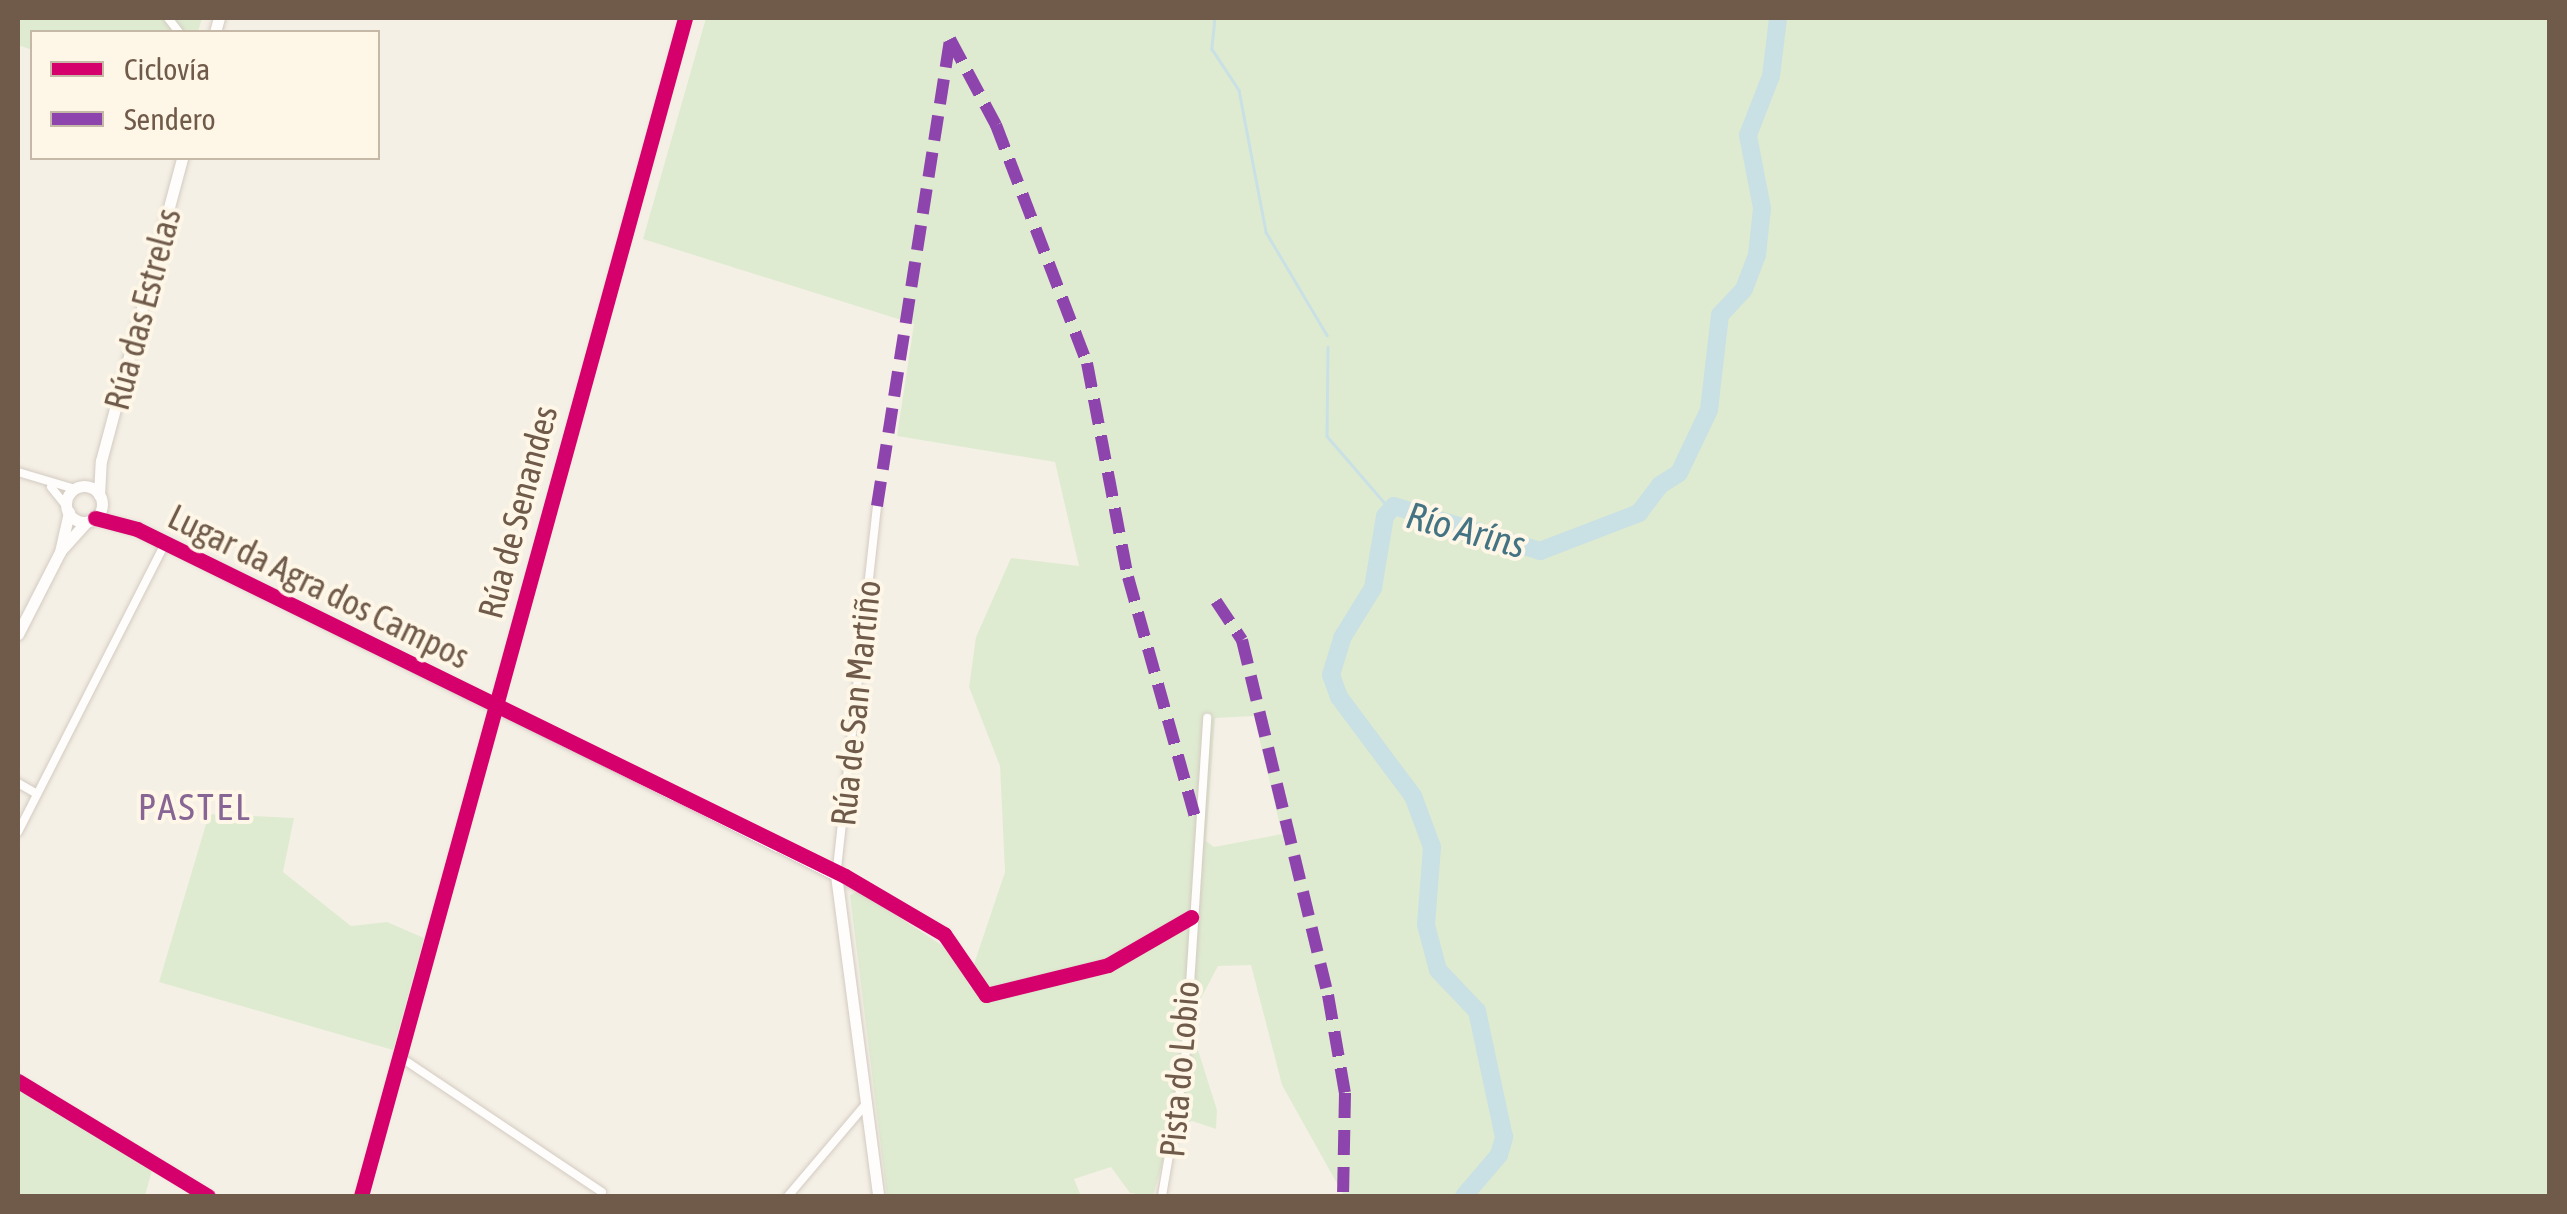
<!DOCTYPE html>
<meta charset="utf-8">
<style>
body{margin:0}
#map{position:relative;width:2567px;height:1214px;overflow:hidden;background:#f5f0e6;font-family:"Asap Condensed",sans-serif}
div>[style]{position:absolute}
.green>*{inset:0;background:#dfebd1}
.stream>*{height:2.5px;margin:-1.25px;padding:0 1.25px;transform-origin:1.25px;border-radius:1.25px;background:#c9e1e4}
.river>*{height:18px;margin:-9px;padding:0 9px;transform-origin:9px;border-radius:9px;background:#c9e1e4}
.roads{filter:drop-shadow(0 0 2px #d3cbc2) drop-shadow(0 0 2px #d3cbc2)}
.street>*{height:8px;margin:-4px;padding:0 4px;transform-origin:4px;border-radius:4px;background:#fefdfb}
.secondary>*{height:11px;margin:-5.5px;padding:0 5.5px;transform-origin:5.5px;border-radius:5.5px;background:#fefdfb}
.secondary>.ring{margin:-5.5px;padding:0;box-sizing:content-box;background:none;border:11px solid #fefdfb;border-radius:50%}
.quiet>*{height:12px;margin-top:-6px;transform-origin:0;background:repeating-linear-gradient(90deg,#8e44ad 0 25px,transparent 0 37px)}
.cycleway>*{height:15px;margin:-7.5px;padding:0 7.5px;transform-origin:7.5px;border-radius:7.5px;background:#d6006c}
span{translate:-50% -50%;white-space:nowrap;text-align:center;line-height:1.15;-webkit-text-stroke:8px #fef6e6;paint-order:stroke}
.street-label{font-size:35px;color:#705a49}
.water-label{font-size:38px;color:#447483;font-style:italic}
.neighbourhood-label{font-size:38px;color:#876594;letter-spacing:2.5px}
.frame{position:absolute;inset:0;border:20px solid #705a49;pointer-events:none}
.legend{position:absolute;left:30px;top:30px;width:350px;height:130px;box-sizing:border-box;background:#fef6e6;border:2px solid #c5b8a7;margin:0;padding:12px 18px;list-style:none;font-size:30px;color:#705a49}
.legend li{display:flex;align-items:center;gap:20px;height:50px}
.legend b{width:50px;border:2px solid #c5b8a7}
</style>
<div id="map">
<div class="green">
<i style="clip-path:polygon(18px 18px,202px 18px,198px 32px,32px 32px,32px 50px,18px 45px)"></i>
<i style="clip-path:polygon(evenodd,706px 18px,2549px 18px,2549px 1196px,1344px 1196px,1282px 1085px,1251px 965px,1218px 966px,1200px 1000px,1192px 1031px,1217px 1110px,1216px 1129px,1192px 1121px,1172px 1129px,1153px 1196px,1130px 1193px,1111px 1167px,1074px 1179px,1081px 1196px,887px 1196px,850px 895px,859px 891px,952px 952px,970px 987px,982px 995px,974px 964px,1005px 872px,1000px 766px,969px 687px,976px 637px,1011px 558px,1079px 566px,1055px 462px,897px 436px,914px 324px,643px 239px,706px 18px,1254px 716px,1282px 834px,1214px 847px,1206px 841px,1215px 718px,1254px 716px)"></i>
<i style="clip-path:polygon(209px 814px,294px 818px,283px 872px,351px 926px,387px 922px,424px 938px,393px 1050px,159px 982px)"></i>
<i style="clip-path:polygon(18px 1090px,152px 1170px,145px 1196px,18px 1196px)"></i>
</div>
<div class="stream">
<i style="left:1215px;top:18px;width:31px;rotate:96deg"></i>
<i style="left:1212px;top:49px;width:49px;rotate:56.6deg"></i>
<i style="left:1239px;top:90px;width:145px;rotate:79.2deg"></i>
<i style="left:1266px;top:232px;width:120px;rotate:59.4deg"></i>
<i style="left:1328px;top:347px;width:89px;rotate:90.6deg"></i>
<i style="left:1327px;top:436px;width:96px;rotate:49.2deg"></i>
</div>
<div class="river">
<i style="left:1464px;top:1196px;width:54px;rotate:-49.5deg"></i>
<i style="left:1499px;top:1155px;width:19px;rotate:-74deg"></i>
<i style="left:1504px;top:1137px;width:129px;rotate:-102.1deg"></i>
<i style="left:1477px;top:1011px;width:57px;rotate:-133.6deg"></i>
<i style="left:1438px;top:970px;width:47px;rotate:-104.9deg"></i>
<i style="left:1426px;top:925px;width:78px;rotate:-85.6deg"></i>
<i style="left:1432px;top:847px;width:54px;rotate:-110.4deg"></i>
<i style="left:1413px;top:796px;width:124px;rotate:-126.8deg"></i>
<i style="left:1339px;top:697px;width:23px;rotate:-110deg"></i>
<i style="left:1331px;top:675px;width:39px;rotate:-73deg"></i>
<i style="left:1342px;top:638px;width:59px;rotate:-58.2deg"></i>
<i style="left:1373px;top:588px;width:73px;rotate:-80.5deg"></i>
<i style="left:1385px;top:516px;width:13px;rotate:-48deg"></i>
<i style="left:1394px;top:506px;width:153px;rotate:17.1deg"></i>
<i style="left:1540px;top:551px;width:106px;rotate:-21deg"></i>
<i style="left:1639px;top:513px;width:35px;rotate:-53deg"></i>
<i style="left:1660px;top:485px;width:22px;rotate:-32deg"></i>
<i style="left:1679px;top:473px;width:70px;rotate:-64.5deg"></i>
<i style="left:1709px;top:410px;width:96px;rotate:-83.4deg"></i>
<i style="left:1720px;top:315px;width:35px;rotate:-47deg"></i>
<i style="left:1744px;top:289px;width:36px;rotate:-69deg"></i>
<i style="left:1757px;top:255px;width:47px;rotate:-83.9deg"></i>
<i style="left:1762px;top:208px;width:74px;rotate:-100.9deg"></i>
<i style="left:1748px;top:135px;width:63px;rotate:-68.7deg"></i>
<i style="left:1771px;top:76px;width:58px;rotate:-83.1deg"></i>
</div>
<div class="roads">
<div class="street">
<i style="left:168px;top:18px;width:18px;rotate:52deg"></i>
<i style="left:18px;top:472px;width:59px;rotate:16.6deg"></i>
<i style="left:51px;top:487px;width:26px;rotate:51deg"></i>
<i style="left:877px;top:506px;width:371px;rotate:96.3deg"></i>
<i style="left:836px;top:875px;width:123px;rotate:28.6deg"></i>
<i style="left:944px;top:934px;width:74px;rotate:55.5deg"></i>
<i style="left:986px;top:995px;width:126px;rotate:-13.8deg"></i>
<i style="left:1108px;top:965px;width:96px;rotate:-30deg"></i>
<i style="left:18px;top:783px;width:22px;rotate:30deg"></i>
<i style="left:18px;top:832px;width:324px;rotate:-63deg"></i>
<i style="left:400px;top:1057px;width:243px;rotate:33.8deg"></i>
<i style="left:18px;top:1081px;width:222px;rotate:31.2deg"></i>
<i style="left:361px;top:1196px;width:1222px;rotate:-74.62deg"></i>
<i style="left:788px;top:1196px;width:121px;rotate:-49.7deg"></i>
<i style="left:1162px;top:1196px;width:136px;rotate:-80.3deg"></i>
<i style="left:1185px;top:1062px;width:345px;rotate:-86.3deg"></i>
</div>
<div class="secondary">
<i style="left:215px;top:32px;width:15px;rotate:-74deg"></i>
<i class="ring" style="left:66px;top:486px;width:25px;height:25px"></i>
<i style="left:99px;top:495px;width:34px;rotate:-87deg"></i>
<i style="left:101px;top:461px;width:314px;rotate:-75deg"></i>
<i style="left:95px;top:518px;width:43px;rotate:14.7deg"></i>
<i style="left:137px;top:529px;width:780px;rotate:26.34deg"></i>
<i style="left:836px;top:875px;width:324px;rotate:82.5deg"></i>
<i style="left:62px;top:549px;width:36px;rotate:-48deg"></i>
<i style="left:18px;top:634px;width:92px;rotate:-62.9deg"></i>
<i style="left:60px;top:552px;width:41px;rotate:-77.3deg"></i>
</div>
</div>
<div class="quiet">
<i style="left:950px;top:39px;width:98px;rotate:61.9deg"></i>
<i style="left:996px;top:125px;width:255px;rotate:69.1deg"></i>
<i style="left:1087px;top:363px;width:218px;rotate:79.2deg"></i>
<i style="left:1128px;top:577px;width:253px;rotate:74.4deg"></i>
<i style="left:877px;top:506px;width:473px;rotate:-81.1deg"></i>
<i style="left:1216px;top:601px;width:47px;rotate:56.3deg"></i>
<i style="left:1242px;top:640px;width:365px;rotate:76.4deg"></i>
<i style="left:1328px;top:995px;width:99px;rotate:80.2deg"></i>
<i style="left:1345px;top:1093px;width:103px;rotate:91.1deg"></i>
</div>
<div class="cycleway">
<i style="left:95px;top:518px;width:43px;rotate:14.7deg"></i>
<i style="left:137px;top:529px;width:788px;rotate:26.11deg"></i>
<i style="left:845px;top:876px;width:115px;rotate:30.4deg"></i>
<i style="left:944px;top:934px;width:74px;rotate:55.5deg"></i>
<i style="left:986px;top:995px;width:126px;rotate:-13.8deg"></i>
<i style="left:1108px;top:965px;width:96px;rotate:-30deg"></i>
<i style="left:18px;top:1081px;width:222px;rotate:31.2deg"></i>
<i style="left:361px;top:1196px;width:1222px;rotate:-74.62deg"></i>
</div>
<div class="street-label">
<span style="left:142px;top:309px;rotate:-75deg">Rúa das Estrelas</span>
<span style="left:517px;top:512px;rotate:-75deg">Rúa de Senandes</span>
<span style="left:319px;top:586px;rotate:26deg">Lugar da Agra dos Campos</span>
<span style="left:855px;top:703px;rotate:-84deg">Rúa de San Martiño</span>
<span style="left:1179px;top:1069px;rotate:-85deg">Pista do Lobio</span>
</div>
<div class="water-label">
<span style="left:1466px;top:530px;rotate:15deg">Río Aríns</span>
</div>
<div class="neighbourhood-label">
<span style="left:195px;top:807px">PASTEL</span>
</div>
<div class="frame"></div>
<ul class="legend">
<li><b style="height:12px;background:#d6006c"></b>Ciclovía</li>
<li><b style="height:12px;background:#8e44ad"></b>Sendero</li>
</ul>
</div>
